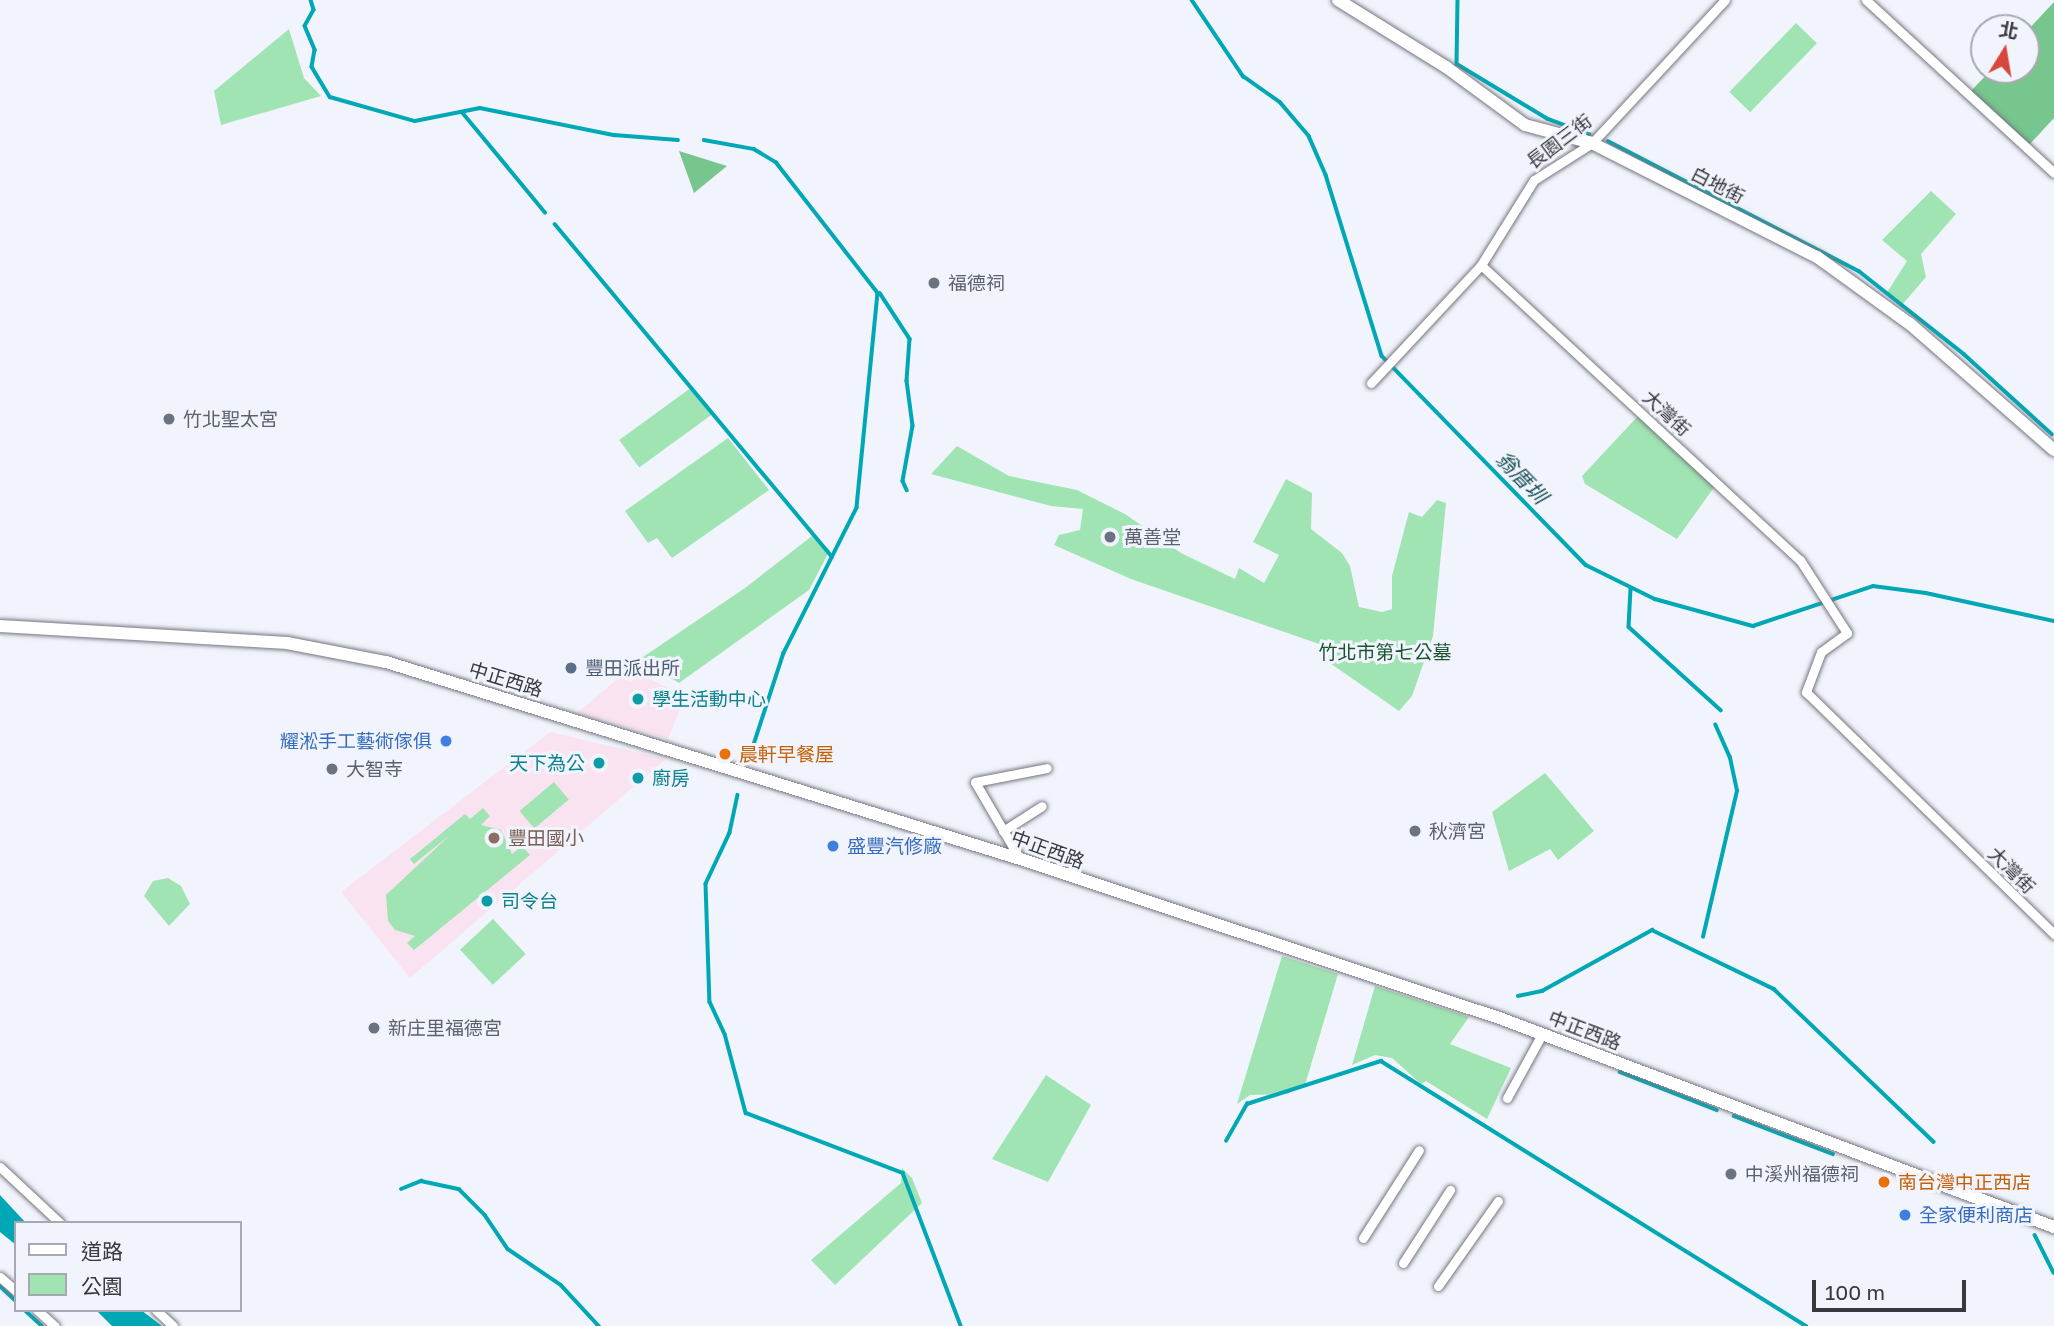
<!DOCTYPE html>
<meta charset="utf-8">
<style>
body{margin:0}
#map{position:relative;width:2054px;height:1326px;overflow:hidden;background:#f2f4fd;font-family:"Golos Text","Noto Sans TC",sans-serif}
div>[style]{position:absolute}
.education>*{inset:0;background:#fae3f0}
.green>*{inset:0;background:#a1e4b3;transform-origin:0 0}
.forest>*{inset:0;background:#76c68e}
.water>*{inset:0;background:#00a8b5}
.stream>*{height:3.5px;margin:-1.75px;padding:0 1.75px;transform-origin:1.75px;border-radius:1.75px;background:#00a8b5}
.roads{filter:drop-shadow(0 0 2px #75767e) drop-shadow(0 0 2px #75767e)}
.street>*{height:9px;margin:-4.5px;padding:0 4.5px;transform-origin:4.5px;border-radius:4.5px;background:#fff}
.secondary>*{height:12px;margin:-6px;padding:0 6px;transform-origin:6px;border-radius:6px;background:#fff}
.dots>*{width:19px;height:19px;translate:-50% -50%;box-sizing:border-box;border:4px solid #f2f4fd;border-radius:50%}
span{translate:-50% -50%;white-space:nowrap;text-align:center;line-height:1.15;-webkit-text-stroke:6px #f2f4fd;paint-order:stroke}
.street-label{font-size:19px;color:#38393d}
.worship-label{font-size:19px;color:#5b616d}
.left{translate:0 -50%;text-align:left}
.park-label{font-size:19px;color:#19542f}
.service-label{font-size:19px;color:#4e5e75}
.culture-label{font-size:19px;color:#0d838f}
.right{translate:-100% -50%;text-align:right}
.shop-label{font-size:19px;color:#366cbe}
.food-label{font-size:19px;color:#c56008}
.education-label{font-size:19px;color:#785e54}
.water-label{font-size:21px;color:#195157;font-style:italic}
.legend{position:absolute;left:14px;top:1221px;width:228px;height:91px;box-sizing:border-box;background:#f2f4fd;border:2px solid #a8a9b0;margin:0;padding:9px 12px;list-style:none;font-size:21px;color:#38393d}
.legend li{display:flex;align-items:center;gap:14px;height:35px}
.legend b{width:35px;border:2px solid #a8a9b0}
.north{position:absolute;left:1970px;top:14px;width:70px;height:70px;box-sizing:border-box;background:#f2f4fd;border:2px solid #a8a9b0;border-radius:50%;rotate:11deg;font-size:19px;font-weight:700;line-height:28px;text-align:center;color:#38393d}
.north::after{content:'';display:block;margin:auto;width:24px;height:32px;background:#d6483e;clip-path:polygon(50% 0,100% 100%,50% 72%,0 100%)}
.scale{position:absolute;left:1812px;top:1280px;width:154px;height:32px;box-sizing:border-box;border:4px solid #38393d;border-top:0;padding-left:9px;font-size:21px;line-height:24px;white-space:nowrap;color:#38393d;-webkit-text-stroke:5px #f2f4fd;paint-order:stroke}
</style>
<div id="map">
<div class="education">
<i style="clip-path:polygon(629px 669px,685px 696px,668px 739px,577px 713px)"></i>
<i style="clip-path:polygon(550px 732px,666px 759px,410px 978px,341px 892px)"></i>
</div>
<div class="green">
<i style="left:1796px;top:23px;width:29px;height:96px;rotate:44deg"></i>
<i style="clip-path:polygon(289px 29px,304px 78px,321px 96px,221px 125px,214px 91px)"></i>
<i style="clip-path:polygon(1931px 191px,1956px 214px,1921px 254px,1926px 277px,1902px 305px,1886px 294px,1907px 261px,1882px 240px)"></i>
<i style="left:692px;top:387px;width:34px;height:90px;rotate:54deg"></i>
<i style="clip-path:polygon(1639px 415px,1715px 486px,1677px 539px,1585px 484px,1582px 476px)"></i>
<i style="clip-path:polygon(728px 438px,769px 490px,672px 558px,657px 538px,648px 543px,625px 511px)"></i>
<i style="clip-path:polygon(957px 446px,1009px 476px,1077px 490px,1125px 514px,1181px 553px,1235px 579px,1239px 568px,1264px 583px,1279px 555px,1253px 542px,1286px 479px,1312px 493px,1311px 529px,1342px 553px,1350px 566px,1359px 607px,1382px 612px,1392px 609px,1392px 576px,1409px 512px,1422px 517px,1437px 500px,1446px 503px,1433px 636px,1412px 696px,1399px 711px,1324px 659px,1322px 645px,1131px 579px,1054px 545px,1059px 535px,1080px 530px,1083px 509px,1051px 506px,931px 474px)"></i>
<i style="clip-path:polygon(812px 536px,830px 550px,809px 590px,679px 683px,640px 659px,745px 588px)"></i>
<i style="clip-path:polygon(1545px 773px,1594px 831px,1558px 860px,1550px 849px,1509px 871px,1492px 812px)"></i>
<i style="left:554px;top:782px;width:23px;height:45px;rotate:50deg"></i>
<i style="clip-path:polygon(483px 808px,490px 816px,481px 825px,501px 830px,512px 854px,522px 846px,530px 855px,414px 950px,407px 943px,415px 936px,395px 930px,388px 921px,386px 895px,450px 835px,414px 864px,410px 859px,465px 814px,470px 819px)"></i>
<i style="clip-path:polygon(168px 878px,181px 886px,190px 904px,169px 926px,144px 896px,153px 881px)"></i>
<i style="left:493px;top:919px;width:48px;height:45px;rotate:47deg"></i>
<i style="clip-path:polygon(1282px 956px,1338px 974px,1305px 1085px,1287px 1094px,1250px 1095px,1237px 1104px)"></i>
<i style="clip-path:polygon(1375px 986px,1469px 1017px,1450px 1044px,1511px 1068px,1487px 1119px,1426px 1081px,1421px 1084px,1392px 1058px,1375px 1055px,1352px 1065px)"></i>
<i style="clip-path:polygon(1046px 1075px,1091px 1105px,1048px 1182px,992px 1159px)"></i>
<i style="clip-path:polygon(902px 1168px,912px 1178px,922px 1203px,835px 1285px,811px 1260px,901px 1183px)"></i>
</div>
<div class="forest">
<i style="clip-path:polygon(2054px 2px,2054px 118px,2028px 146px,1970px 92px,1991px 70px,2026px 70px,2026px 32px)"></i>
<i style="clip-path:polygon(679px 151px,727px 166px,694px 193px)"></i>
</div>
<div class="water">
<i style="clip-path:polygon(0 1195px,26px 1223px,16px 1223px,16px 1245px,0 1232px)"></i>
<i style="clip-path:polygon(96px 1310px,141px 1310px,162px 1326px,112px 1326px)"></i>
</div>
<div class="stream">
<i style="left:311px;top:0;width:10px;rotate:73deg"></i>
<i style="left:314px;top:10px;width:18px;rotate:119deg"></i>
<i style="left:305px;top:26px;width:26px;rotate:67deg"></i>
<i style="left:315px;top:50px;width:17px;rotate:100deg"></i>
<i style="left:312px;top:67px;width:35px;rotate:59deg"></i>
<i style="left:330px;top:97px;width:88px;rotate:15.8deg"></i>
<i style="left:415px;top:121px;width:66px;rotate:-11.3deg"></i>
<i style="left:480px;top:108px;width:137px;rotate:11.4deg"></i>
<i style="left:614px;top:135px;width:64px;rotate:4.5deg"></i>
<i style="left:1192px;top:0;width:92px;rotate:56.1deg"></i>
<i style="left:1243px;top:76px;width:45px;rotate:35.1deg"></i>
<i style="left:1280px;top:102px;width:45px;rotate:49.5deg"></i>
<i style="left:1309px;top:136px;width:43px;rotate:66.4deg"></i>
<i style="left:1326px;top:175px;width:189px;rotate:72.8deg"></i>
<i style="left:1382px;top:356px;width:292px;rotate:45.7deg"></i>
<i style="left:1586px;top:565px;width:77px;rotate:26.2deg"></i>
<i style="left:1655px;top:599px;width:102px;rotate:15.4deg"></i>
<i style="left:1753px;top:626px;width:126px;rotate:-18.4deg"></i>
<i style="left:1873px;top:586px;width:53px;rotate:7.5deg"></i>
<i style="left:1926px;top:593px;width:131px;rotate:12.3deg"></i>
<i style="left:1458px;top:0;width:64px;rotate:90.9deg"></i>
<i style="left:1457px;top:64px;width:106px;rotate:31.1deg"></i>
<i style="left:1548px;top:119px;width:44px;rotate:20.1deg"></i>
<i style="left:463px;top:113px;width:129px;rotate:50.4deg"></i>
<i style="left:704px;top:140px;width:51px;rotate:10.2deg"></i>
<i style="left:754px;top:149px;width:26px;rotate:31deg"></i>
<i style="left:776px;top:162px;width:166px;rotate:52.1deg"></i>
<i style="left:878px;top:293px;width:216px;rotate:95.6deg"></i>
<i style="left:857px;top:508px;width:162px;rotate:116.7deg"></i>
<i style="left:784px;top:653px;width:109px;rotate:108.1deg"></i>
<i style="left:1608px;top:141px;width:283px;rotate:27.4deg"></i>
<i style="left:1859px;top:271px;width:134px;rotate:38.3deg"></i>
<i style="left:1964px;top:354px;width:119px;rotate:42.3deg"></i>
<i style="left:555px;top:224px;width:433px;rotate:50.2deg"></i>
<i style="left:880px;top:293px;width:55px;rotate:56.9deg"></i>
<i style="left:910px;top:339px;width:42px;rotate:94.1deg"></i>
<i style="left:907px;top:381px;width:45px;rotate:82.4deg"></i>
<i style="left:913px;top:426px;width:56px;rotate:100.3deg"></i>
<i style="left:903px;top:481px;width:10px;rotate:66deg"></i>
<i style="left:1631px;top:589px;width:38px;rotate:93deg"></i>
<i style="left:1629px;top:627px;width:124px;rotate:42.1deg"></i>
<i style="left:738px;top:795px;width:39px;rotate:102deg"></i>
<i style="left:730px;top:833px;width:56px;rotate:115.2deg"></i>
<i style="left:706px;top:884px;width:118px;rotate:88.1deg"></i>
<i style="left:710px;top:1002px;width:35px;rotate:65deg"></i>
<i style="left:725px;top:1034px;width:82px;rotate:75.1deg"></i>
<i style="left:746px;top:1113px;width:168px;rotate:20.9deg"></i>
<i style="left:903px;top:1173px;width:164px;rotate:69.2deg"></i>
<i style="left:1703px;top:937px;width:150px;rotate:-76.9deg"></i>
<i style="left:1737px;top:791px;width:34px;rotate:-102deg"></i>
<i style="left:1730px;top:758px;width:36px;rotate:-114deg"></i>
<i style="left:1518px;top:996px;width:25px;rotate:-12deg"></i>
<i style="left:1542px;top:991px;width:126px;rotate:-29deg"></i>
<i style="left:1652px;top:930px;width:136px;rotate:25.8deg"></i>
<i style="left:1774px;top:989px;width:221px;rotate:43.7deg"></i>
<i style="left:1620px;top:1072px;width:104px;rotate:21.4deg"></i>
<i style="left:1734px;top:1116px;width:106px;rotate:21deg"></i>
<i style="left:1226px;top:1141px;width:43px;rotate:-60.4deg"></i>
<i style="left:1247px;top:1104px;width:141px;rotate:-17.8deg"></i>
<i style="left:1381px;top:1061px;width:501px;rotate:31.94deg"></i>
<i style="left:401px;top:1189px;width:22px;rotate:-22deg"></i>
<i style="left:421px;top:1181px;width:39px;rotate:12deg"></i>
<i style="left:459px;top:1189px;width:37px;rotate:45deg"></i>
<i style="left:485px;top:1215px;width:41px;rotate:55.9deg"></i>
<i style="left:508px;top:1249px;width:64px;rotate:34.2deg"></i>
<i style="left:561px;top:1285px;width:56px;rotate:47.2deg"></i>
<i style="left:2035px;top:1235px;width:42px;rotate:63.4deg"></i>
<i style="left:0;top:1286px;width:22px;rotate:43deg"></i>
<i style="left:25px;top:1310px;width:23px;rotate:43deg"></i>
</div>
<div class="roads">
<div class="street">
<i style="left:1866px;top:0;width:255px;rotate:42.6deg"></i>
<i style="left:1481px;top:265px;width:434px;rotate:42.8deg"></i>
<i style="left:1800px;top:560px;width:87px;rotate:57.2deg"></i>
<i style="left:1847px;top:633px;width:32px;rotate:144deg"></i>
<i style="left:1821px;top:652px;width:43px;rotate:110.6deg"></i>
<i style="left:1806px;top:692px;width:347px;rotate:44.3deg"></i>
<i style="left:1371px;top:383px;width:161px;rotate:-47deg"></i>
<i style="left:1481px;top:265px;width:100px;rotate:-58.1deg"></i>
<i style="left:1534px;top:180px;width:69px;rotate:-32.5deg"></i>
<i style="left:1592px;top:143px;width:195px;rotate:-47.1deg"></i>
<i style="left:1003px;top:831px;width:46px;rotate:-32.7deg"></i>
<i style="left:1020px;top:859px;width:89px;rotate:-120.3deg"></i>
<i style="left:975px;top:782px;width:73px;rotate:-11deg"></i>
<i style="left:1507px;top:1098px;width:73px;rotate:-61.3deg"></i>
<i style="left:0;top:1167px;width:82px;rotate:43deg"></i>
<i style="left:1363px;top:1238px;width:104px;rotate:-57.5deg"></i>
<i style="left:1403px;top:1263px;width:87px;rotate:-57.2deg"></i>
<i style="left:0;top:1277px;width:21px;rotate:41deg"></i>
<i style="left:1438px;top:1286px;width:104px;rotate:-54.8deg"></i>
<i style="left:37px;top:1310px;width:24px;rotate:42deg"></i>
<i style="left:156px;top:1310px;width:23px;rotate:43deg"></i>
</div>
<div class="secondary">
<i style="left:1338px;top:0;width:127px;rotate:31.8deg"></i>
<i style="left:1446px;top:67px;width:98px;rotate:36.3deg"></i>
<i style="left:1525px;top:125px;width:69px;rotate:15deg"></i>
<i style="left:1592px;top:143px;width:252px;rotate:26.9deg"></i>
<i style="left:1817px;top:257px;width:115px;rotate:35.8deg"></i>
<i style="left:1910px;top:324px;width:191px;rotate:41.2deg"></i>
<i style="left:0;top:626px;width:288px;rotate:3.4deg"></i>
<i style="left:287px;top:643px;width:101px;rotate:10.9deg"></i>
<i style="left:386px;top:662px;width:664px;rotate:17.26deg"></i>
<i style="left:1020px;top:859px;width:508px;rotate:18.36deg"></i>
<i style="left:1502px;top:1019px;width:590px;rotate:20.65deg"></i>
</div>
</div>
<div class="dots">
<i style="left:934px;top:283px;background:#6b7280"></i>
<i style="left:169px;top:419px;background:#6b7280"></i>
<i style="left:1110px;top:537px;background:#6b7280"></i>
<i style="left:571px;top:668px;background:#5c6f8a"></i>
<i style="left:638px;top:699px;background:#0f9aa8"></i>
<i style="left:446px;top:741px;background:#3f7fe0"></i>
<i style="left:725px;top:754px;background:#e8710a"></i>
<i style="left:599px;top:763px;background:#0f9aa8"></i>
<i style="left:332px;top:769px;background:#6b7280"></i>
<i style="left:638px;top:778px;background:#0f9aa8"></i>
<i style="left:1415px;top:831px;background:#6b7280"></i>
<i style="left:494px;top:838px;background:#8d6e63"></i>
<i style="left:833px;top:846px;background:#3f7fe0"></i>
<i style="left:487px;top:901px;background:#0f9aa8"></i>
<i style="left:374px;top:1028px;background:#6b7280"></i>
<i style="left:1731px;top:1174px;background:#6b7280"></i>
<i style="left:1884px;top:1182px;background:#e8710a"></i>
<i style="left:1905px;top:1215px;background:#3f7fe0"></i>
</div>
<div class="street-label">
<span style="left:1559px;top:141px;rotate:-37deg">長園三街</span>
<span style="left:1718px;top:185px;rotate:27deg">白地街</span>
<span style="left:1667px;top:413px;rotate:43deg">大灣街</span>
<span style="left:506px;top:679px;rotate:17deg">中正西路</span>
<span style="left:1048px;top:849px;rotate:20deg">中正西路</span>
<span style="left:2012px;top:870px;rotate:45deg">大灣街</span>
<span style="left:1585px;top:1030px;rotate:21deg">中正西路</span>
</div>
<div class="worship-label">
<span class="left" style="left:948px;top:283px">福德祠</span>
<span class="left" style="left:183px;top:419px">竹北聖太宮</span>
<span class="left" style="left:1124px;top:537px">萬善堂</span>
<span class="left" style="left:346px;top:769px">大智寺</span>
<span class="left" style="left:1429px;top:831px">秋濟宮</span>
<span class="left" style="left:388px;top:1028px">新庄里福德宮</span>
<span class="left" style="left:1745px;top:1174px">中溪州福德祠</span>
</div>
<div class="park-label">
<span style="left:1385px;top:652px">竹北市第七公墓</span>
</div>
<div class="service-label">
<span class="left" style="left:585px;top:668px">豐田派出所</span>
</div>
<div class="culture-label">
<span class="left" style="left:652px;top:699px">學生活動中心</span>
<span class="right" style="left:585px;top:763px">天下為公</span>
<span class="left" style="left:652px;top:778px">廚房</span>
<span class="left" style="left:501px;top:901px">司令台</span>
</div>
<div class="shop-label">
<span class="right" style="left:432px;top:741px">耀淞手工藝術傢俱</span>
<span class="left" style="left:847px;top:846px">盛豐汽修廠</span>
<span class="left" style="left:1919px;top:1215px">全家便利商店</span>
</div>
<div class="food-label">
<span class="left" style="left:739px;top:754px">晨軒早餐屋</span>
<span class="left" style="left:1898px;top:1182px">南台灣中正西店</span>
</div>
<div class="education-label">
<span class="left" style="left:508px;top:838px">豐田國小</span>
</div>
<div class="water-label">
<span style="left:1522px;top:477px;rotate:46deg">翁厝圳</span>
</div>
<ul class="legend">
<li><b style="height:9px;background:#fff"></b>道路</li>
<li><b style="height:19px;background:#a1e4b3"></b>公園</li>
</ul>
<div class="north">北</div>
<div class="scale">100 m</div>
</div>
